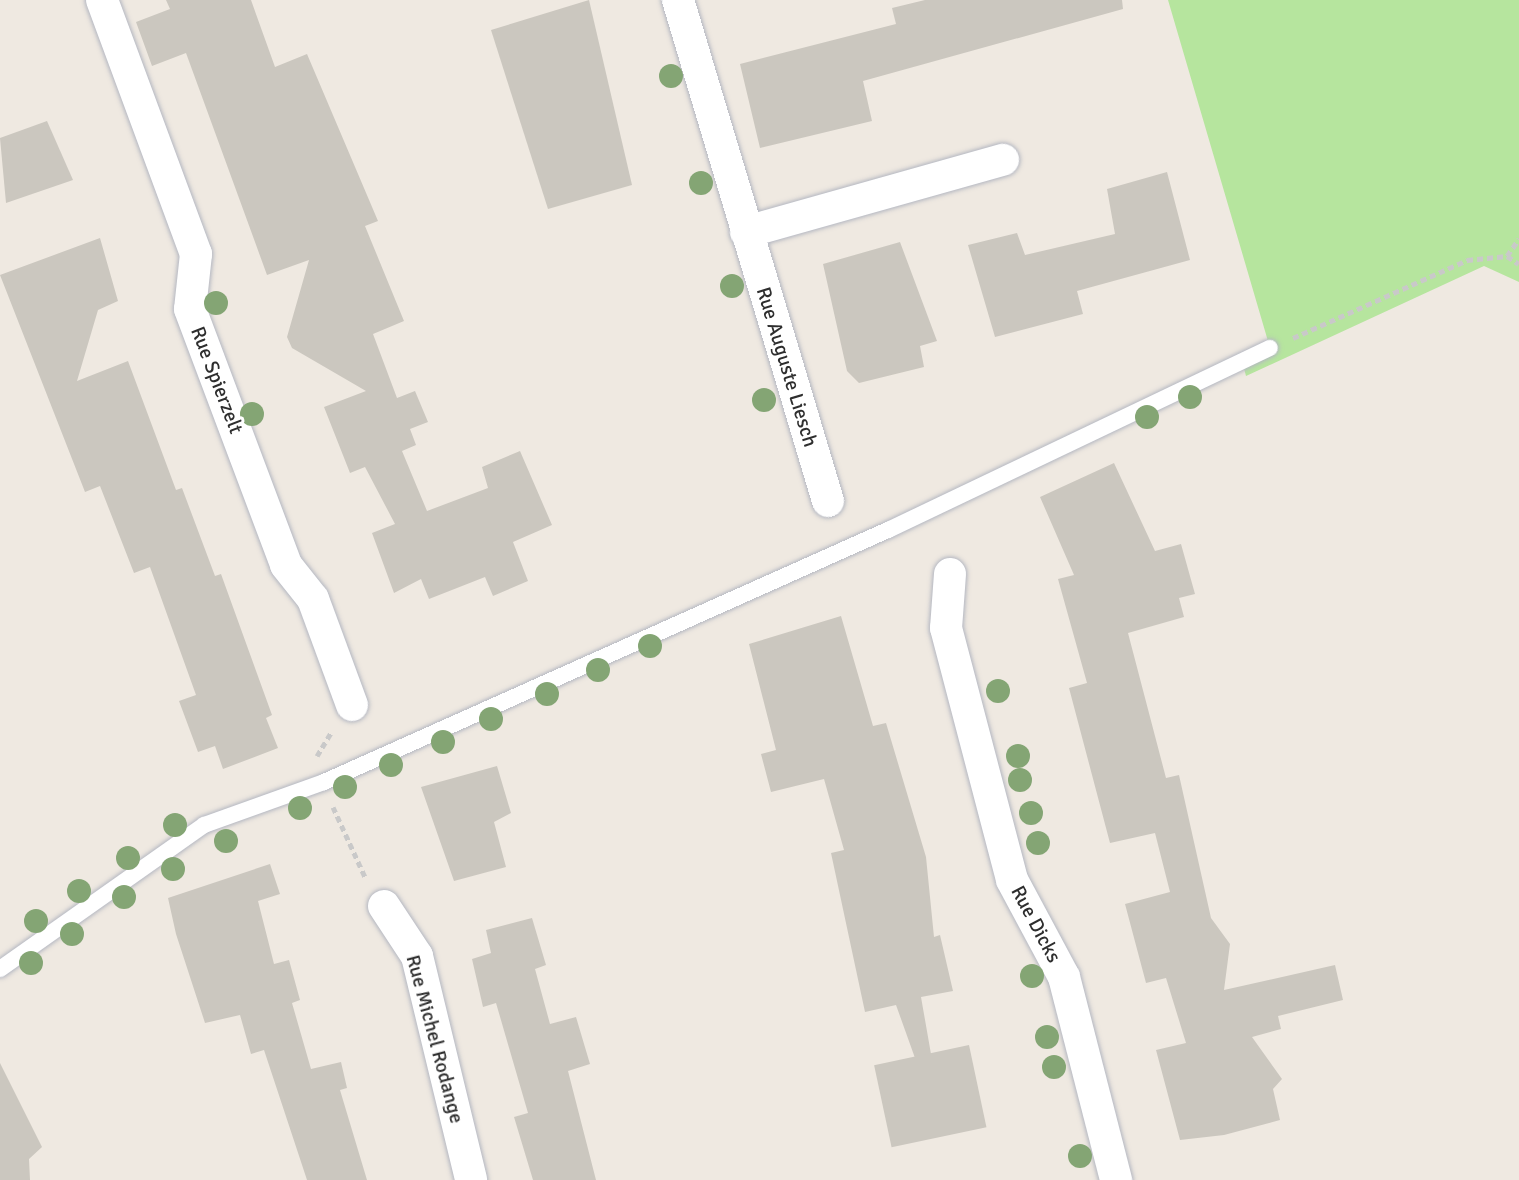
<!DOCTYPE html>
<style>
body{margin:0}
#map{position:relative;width:1519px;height:1180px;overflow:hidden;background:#efe9e1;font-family:Signika,sans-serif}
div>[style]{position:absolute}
.green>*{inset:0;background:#b6e59e}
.building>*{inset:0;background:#cbc7bf;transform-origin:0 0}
.path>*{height:5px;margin-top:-2.5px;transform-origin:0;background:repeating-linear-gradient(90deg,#c9c9c9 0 6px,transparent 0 10px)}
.roads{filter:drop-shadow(0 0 2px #b4b7c1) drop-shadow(0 0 2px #b4b7c1)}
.lane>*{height:16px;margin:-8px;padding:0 8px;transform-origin:8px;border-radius:8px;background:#fff}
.street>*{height:32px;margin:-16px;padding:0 16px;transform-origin:16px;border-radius:16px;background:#fff}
.trees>*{width:24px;height:24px;margin:-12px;border-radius:50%;background:#84a574}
span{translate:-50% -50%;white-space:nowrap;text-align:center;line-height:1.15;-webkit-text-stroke:6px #fff;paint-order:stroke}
.street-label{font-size:20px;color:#2e2e2e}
</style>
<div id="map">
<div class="green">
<i style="clip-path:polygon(1168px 0,1519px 0,1519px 282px,1484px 266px,1246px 376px,1242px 361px,1270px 348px)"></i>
</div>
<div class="building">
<i style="clip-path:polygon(166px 0,251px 0,275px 67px,307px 54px,378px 221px,365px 226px,404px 321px,373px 334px,397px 398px,415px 391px,428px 422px,410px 429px,416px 445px,402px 451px,427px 511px,488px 488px,482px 467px,520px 451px,552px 525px,513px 542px,528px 581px,493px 596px,485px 577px,429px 599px,421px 579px,394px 593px,372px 533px,395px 524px,365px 467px,350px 473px,324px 407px,366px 391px,292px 348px,287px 337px,309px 260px,267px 275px,186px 53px,152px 66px,136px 22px,170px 9px)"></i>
<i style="clip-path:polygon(589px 0,632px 185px,548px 209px,491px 30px)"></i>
<i style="clip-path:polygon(925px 0,1122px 0,1123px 9px,863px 81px,872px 121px,760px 148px,740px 64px,896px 24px,892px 8px)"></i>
<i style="clip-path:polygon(47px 121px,73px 180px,6px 203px,0 138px)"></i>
<i style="clip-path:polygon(1167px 172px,1190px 260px,1077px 291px,1083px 314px,995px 337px,968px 245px,1017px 233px,1025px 255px,1115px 234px,1107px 189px)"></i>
<i style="clip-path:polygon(100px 238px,118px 301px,98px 310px,77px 381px,128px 361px,176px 490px,182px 488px,215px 576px,221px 574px,272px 715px,266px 718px,278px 748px,223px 769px,215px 746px,198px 752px,179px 701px,196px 695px,150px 567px,134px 573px,100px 486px,85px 492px,0 275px)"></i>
<i style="clip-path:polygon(900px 242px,937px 341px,920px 346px,924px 367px,859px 383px,847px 371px,823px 264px)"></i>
<i style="clip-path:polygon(1114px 463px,1155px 551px,1181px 544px,1195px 594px,1179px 598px,1184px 617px,1128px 633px,1166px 778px,1179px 775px,1211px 918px,1230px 944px,1224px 990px,1335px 965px,1343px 1000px,1278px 1016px,1281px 1029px,1252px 1037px,1282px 1079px,1273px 1089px,1280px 1120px,1224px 1135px,1180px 1140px,1156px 1050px,1186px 1043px,1166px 978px,1146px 983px,1125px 904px,1170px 892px,1155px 833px,1110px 843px,1069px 688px,1087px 683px,1058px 579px,1074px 575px,1040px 497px)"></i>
<i style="clip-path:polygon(841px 616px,873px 726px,886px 723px,926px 857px,934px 937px,940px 935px,953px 991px,921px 997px,931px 1054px,915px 1058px,896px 1005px,865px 1012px,831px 853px,844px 850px,824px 779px,771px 792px,761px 754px,776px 750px,749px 644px)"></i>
<i style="clip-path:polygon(497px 766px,511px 813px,494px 822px,506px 867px,454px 881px,421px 787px)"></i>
<i style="clip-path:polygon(270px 864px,280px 894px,258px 901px,274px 964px,289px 960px,300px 1000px,292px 1003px,311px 1069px,341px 1062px,347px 1088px,340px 1090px,367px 1180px,307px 1180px,264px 1050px,251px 1054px,240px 1015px,205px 1023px,176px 934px,168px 898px)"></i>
<i style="clip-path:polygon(532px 918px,546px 965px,535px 969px,550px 1024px,576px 1017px,590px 1064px,568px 1071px,596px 1180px,533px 1180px,514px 1117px,528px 1113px,496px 1003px,483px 1007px,472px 959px,491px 953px,486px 930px)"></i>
<i style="left:969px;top:1045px;width:84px;height:97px;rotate:78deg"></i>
<i style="clip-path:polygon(0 1063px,42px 1147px,29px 1159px,30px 1180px,0 1180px)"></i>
</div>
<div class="path">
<i style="left:1507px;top:256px;width:21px;rotate:-55deg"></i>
<i style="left:1293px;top:338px;width:191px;rotate:-24.1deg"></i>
<i style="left:1467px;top:260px;width:40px;rotate:-5.7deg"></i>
<i style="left:1507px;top:256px;width:14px;rotate:34deg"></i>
<i style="left:317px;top:756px;width:29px;rotate:-59deg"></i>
<i style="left:333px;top:807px;width:77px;rotate:65.4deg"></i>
</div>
<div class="roads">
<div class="lane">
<i style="left:0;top:969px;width:250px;rotate:-35.2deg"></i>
<i style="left:204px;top:825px;width:127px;rotate:-19.7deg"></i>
<i style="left:324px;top:782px;width:618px;rotate:-24.08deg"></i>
<i style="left:888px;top:530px;width:423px;rotate:-25.5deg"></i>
</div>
<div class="street">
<i style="left:102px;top:0;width:271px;rotate:69.7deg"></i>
<i style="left:196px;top:254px;width:55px;rotate:96.2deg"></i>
<i style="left:190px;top:309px;width:273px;rotate:69.4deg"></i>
<i style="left:286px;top:565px;width:43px;rotate:51.5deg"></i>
<i style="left:313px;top:599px;width:113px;rotate:69.8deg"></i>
<i style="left:678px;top:0;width:523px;rotate:73.33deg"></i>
<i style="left:746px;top:232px;width:267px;rotate:-15.7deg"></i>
<i style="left:950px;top:574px;width:54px;rotate:94.2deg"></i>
<i style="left:946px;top:628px;width:260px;rotate:75.3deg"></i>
<i style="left:1012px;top:880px;width:110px;rotate:61.8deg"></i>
<i style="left:1064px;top:977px;width:210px;rotate:75.6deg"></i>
<i style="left:384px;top:906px;width:60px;rotate:56.6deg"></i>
<i style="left:417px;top:956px;width:230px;rotate:76.4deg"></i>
</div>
</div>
<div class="trees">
<i style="left:671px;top:76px"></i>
<i style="left:701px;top:183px"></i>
<i style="left:732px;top:286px"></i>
<i style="left:216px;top:303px"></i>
<i style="left:1190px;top:397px"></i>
<i style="left:764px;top:400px"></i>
<i style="left:252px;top:414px"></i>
<i style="left:1147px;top:417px"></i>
<i style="left:650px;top:646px"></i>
<i style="left:598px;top:670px"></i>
<i style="left:998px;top:691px"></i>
<i style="left:547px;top:694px"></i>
<i style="left:491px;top:719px"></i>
<i style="left:443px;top:742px"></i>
<i style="left:1018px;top:756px"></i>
<i style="left:391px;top:765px"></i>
<i style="left:1020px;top:780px"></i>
<i style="left:345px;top:787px"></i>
<i style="left:300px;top:808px"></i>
<i style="left:1031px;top:813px"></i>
<i style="left:175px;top:825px"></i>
<i style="left:226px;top:841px"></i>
<i style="left:1038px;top:843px"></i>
<i style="left:128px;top:858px"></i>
<i style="left:173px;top:869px"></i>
<i style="left:79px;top:891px"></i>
<i style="left:124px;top:897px"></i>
<i style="left:36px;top:921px"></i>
<i style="left:72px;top:934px"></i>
<i style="left:31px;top:963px"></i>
<i style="left:1032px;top:976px"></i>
<i style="left:1047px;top:1037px"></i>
<i style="left:1054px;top:1067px"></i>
<i style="left:1080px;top:1156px"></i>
</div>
<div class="street-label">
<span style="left:787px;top:367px;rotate:73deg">Rue Auguste Liesch</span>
<span style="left:217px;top:380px;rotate:69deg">Rue Spierzelt</span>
<span style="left:1036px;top:924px;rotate:62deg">Rue Dicks</span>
<span style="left:435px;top:1039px;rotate:75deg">Rue Michel Rodange</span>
</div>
</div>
